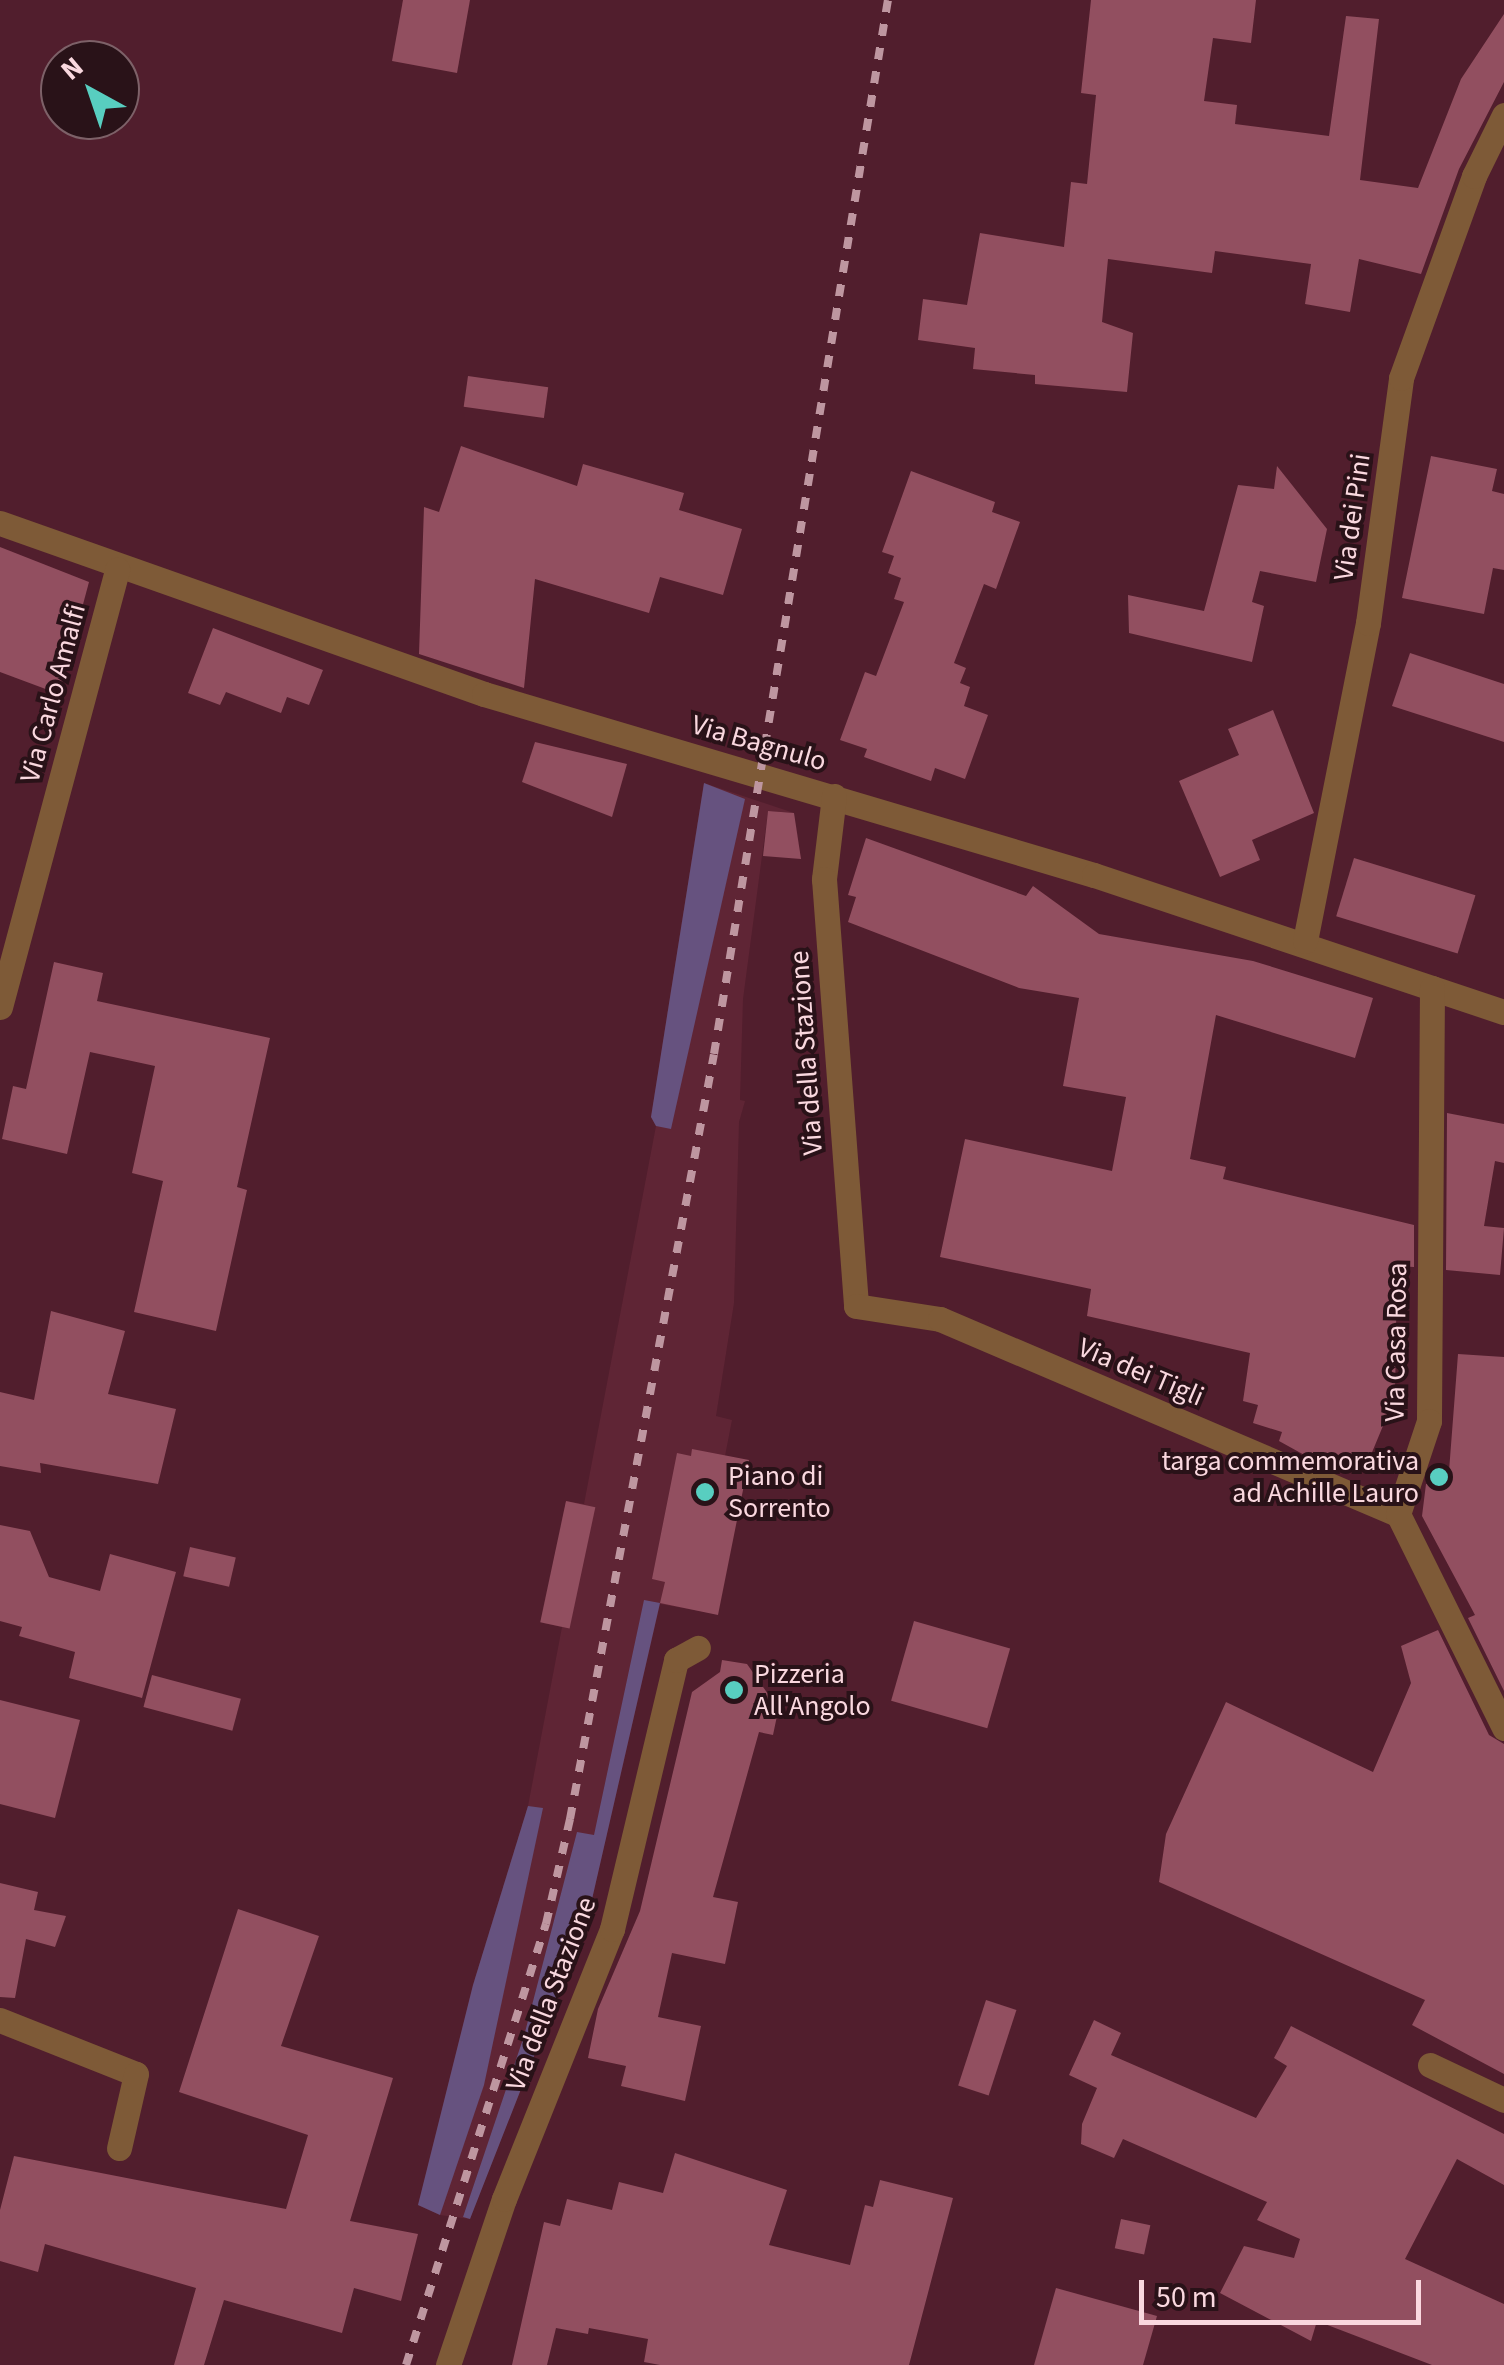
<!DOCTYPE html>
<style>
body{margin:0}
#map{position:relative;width:1504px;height:2365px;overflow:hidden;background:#511e2d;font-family:"Source Sans 3",sans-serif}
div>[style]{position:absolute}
.built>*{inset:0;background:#5f2535}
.green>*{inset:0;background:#66527f}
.building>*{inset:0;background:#924f60;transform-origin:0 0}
.minor>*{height:25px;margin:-12.5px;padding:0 12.5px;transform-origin:12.5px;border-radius:12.5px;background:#7e5a37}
.rail>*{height:8px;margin-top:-4px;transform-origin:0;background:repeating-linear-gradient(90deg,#be96a0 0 12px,transparent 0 24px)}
.dots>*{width:28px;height:28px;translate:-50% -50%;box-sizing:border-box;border:5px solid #291218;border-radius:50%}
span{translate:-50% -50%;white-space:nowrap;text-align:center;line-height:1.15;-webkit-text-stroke:8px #291218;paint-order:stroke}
.street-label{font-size:28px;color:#fad8df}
.poi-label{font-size:28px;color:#fad8df}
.right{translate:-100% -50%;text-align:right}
.left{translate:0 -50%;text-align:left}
.north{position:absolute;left:40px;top:40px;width:100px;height:100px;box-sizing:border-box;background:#291218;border:2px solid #7d6168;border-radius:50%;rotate:320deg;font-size:28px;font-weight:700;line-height:40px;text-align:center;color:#fad8df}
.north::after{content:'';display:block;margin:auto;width:35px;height:45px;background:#58cec0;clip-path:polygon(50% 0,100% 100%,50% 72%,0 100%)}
.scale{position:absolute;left:1139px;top:2280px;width:282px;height:45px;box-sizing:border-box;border:5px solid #fad8df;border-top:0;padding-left:12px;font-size:30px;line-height:35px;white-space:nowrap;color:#fad8df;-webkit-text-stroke:8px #291218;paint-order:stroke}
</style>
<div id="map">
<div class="built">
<i style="clip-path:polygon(704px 783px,794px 813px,768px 811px,743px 999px,740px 1100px,745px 1101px,739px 1122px,734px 1303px,716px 1416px,732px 1420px,725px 1456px,749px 1461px,717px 1614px,660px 1604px,587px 1921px,470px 2219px,440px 2215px,418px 2205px,473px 1985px,528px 1806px,562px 1627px,543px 1623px,566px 1501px,584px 1504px,656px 1126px,651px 1117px)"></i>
</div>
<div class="green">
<i style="clip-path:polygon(704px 783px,745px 799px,671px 1129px,656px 1126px,651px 1117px)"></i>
<i style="clip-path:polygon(644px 1600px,660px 1603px,587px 1921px,470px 2219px,463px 2217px,524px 2036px,577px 1832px,594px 1835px)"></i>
<i style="clip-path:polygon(528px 1806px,543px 1808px,484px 2085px,440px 2215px,418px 2205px,473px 1985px)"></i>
</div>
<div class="building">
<i style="clip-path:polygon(403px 0,470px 0,457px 73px,392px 61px)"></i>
<i style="clip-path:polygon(1091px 0,1256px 0,1251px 43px,1213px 38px,1204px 101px,1237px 105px,1235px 124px,1329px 136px,1346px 16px,1379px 19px,1360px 180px,1418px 188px,1461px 79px,1504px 14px,1504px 82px,1459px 169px,1421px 274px,1359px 259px,1350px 312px,1305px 304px,1311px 264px,1215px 251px,1212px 273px,1108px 259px,1102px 322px,1133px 333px,1127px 392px,1035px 384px,1035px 375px,973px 369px,975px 348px,918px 340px,923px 299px,967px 305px,980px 233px,1064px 247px,1071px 182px,1087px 184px,1096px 95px,1081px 93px)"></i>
<i style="left:468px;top:376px;width:81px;height:31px;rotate:8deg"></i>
<i style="clip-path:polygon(461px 446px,577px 486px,583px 464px,684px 493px,679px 510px,742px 529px,723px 595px,660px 577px,649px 613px,535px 579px,524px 688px,419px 654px,424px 507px,439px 512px)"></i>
<i style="clip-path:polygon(1431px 456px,1497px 469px,1492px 491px,1504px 494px,1504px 570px,1493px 568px,1484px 614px,1402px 598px)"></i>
<i style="clip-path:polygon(1277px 466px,1327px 529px,1316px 582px,1260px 571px,1252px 602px,1264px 606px,1252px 662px,1129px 633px,1128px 595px,1204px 611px,1238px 485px,1274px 489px)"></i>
<i style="clip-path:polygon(911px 471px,995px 502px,992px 512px,1020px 522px,996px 589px,984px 584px,954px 663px,966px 668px,960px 683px,970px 687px,964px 706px,988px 715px,965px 779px,935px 768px,931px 781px,864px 757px,867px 749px,840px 740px,865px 672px,876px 676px,904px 602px,894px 599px,901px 578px,888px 573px,894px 556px,882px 552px)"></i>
<i style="clip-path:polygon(0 547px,89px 582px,59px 694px,0 672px)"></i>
<i style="clip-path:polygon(213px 628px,323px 670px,309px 705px,287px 697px,281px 713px,226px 692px,220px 705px,188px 693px)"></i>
<i style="clip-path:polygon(1410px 653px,1504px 684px,1504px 742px,1392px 706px)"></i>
<i style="clip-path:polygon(1273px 710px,1314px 813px,1252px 840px,1260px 860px,1220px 877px,1179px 781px,1239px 755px,1228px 729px)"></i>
<i style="clip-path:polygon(535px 742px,627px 764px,612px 817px,522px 782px)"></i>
<i style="clip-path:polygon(768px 811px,794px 813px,801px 859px,763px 856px)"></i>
<i style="clip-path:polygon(866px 838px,1026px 896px,1033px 886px,1099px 934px,1253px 961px,1373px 998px,1355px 1058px,1216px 1015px,1190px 1159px,1226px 1167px,1223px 1179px,1414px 1225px,1414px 1267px,1397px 1266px,1395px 1397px,1368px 1462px,1349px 1456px,1345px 1470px,1317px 1462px,1279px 1441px,1282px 1432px,1253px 1423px,1258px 1405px,1243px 1401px,1250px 1353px,1087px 1316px,1091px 1289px,940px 1257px,965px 1139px,1112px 1171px,1126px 1097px,1063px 1086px,1079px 998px,1019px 988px,848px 922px,856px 897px,848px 895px)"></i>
<i style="left:1354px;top:858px;width:127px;height:61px;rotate:17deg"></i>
<i style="clip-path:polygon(54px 962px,103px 973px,97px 1001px,270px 1038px,237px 1187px,247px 1190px,216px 1331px,134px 1312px,163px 1181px,132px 1173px,155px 1066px,90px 1052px,67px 1154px,2px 1139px,13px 1086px,26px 1089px)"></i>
<i style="clip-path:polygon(1447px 1113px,1504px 1124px,1504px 1163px,1495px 1161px,1484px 1226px,1504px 1228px,1500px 1275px,1446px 1270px)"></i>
<i style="clip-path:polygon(51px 1311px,125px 1331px,108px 1394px,176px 1409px,158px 1484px,40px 1463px,41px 1473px,0 1466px,0 1392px,34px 1400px)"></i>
<i style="clip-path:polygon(1458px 1354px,1504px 1357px,1504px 1691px,1468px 1618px,1475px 1615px,1422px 1516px,1426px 1484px,1448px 1484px)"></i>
<i style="clip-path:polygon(692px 1449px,749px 1460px,718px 1615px,660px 1603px,665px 1582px,652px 1579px,677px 1453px,691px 1456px)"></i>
<i style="left:566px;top:1501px;width:30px;height:124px;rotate:12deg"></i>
<i style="clip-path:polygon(0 1525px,30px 1531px,49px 1577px,100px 1591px,110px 1554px,176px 1572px,142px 1698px,69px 1678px,75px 1652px,19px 1636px,22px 1627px,0 1621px)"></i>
<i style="left:190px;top:1547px;width:47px;height:30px;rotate:13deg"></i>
<i style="left:914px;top:1621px;width:100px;height:83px;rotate:16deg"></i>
<i style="clip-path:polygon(1438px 1630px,1489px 1735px,1504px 1744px,1504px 2074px,1412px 2025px,1425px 2000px,1159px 1882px,1166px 1834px,1226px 1702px,1373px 1772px,1411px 1683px,1401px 1646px)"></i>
<i style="clip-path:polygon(722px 1660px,747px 1664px,768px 1694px,781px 1697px,773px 1735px,759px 1732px,713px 1897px,738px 1902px,725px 1964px,672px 1953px,658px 2017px,701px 2026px,685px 2101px,621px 2086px,626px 2066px,588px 2058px,598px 2009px,640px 1911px,692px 1692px,720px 1672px)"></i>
<i style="left:152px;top:1675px;width:92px;height:33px;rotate:15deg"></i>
<i style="clip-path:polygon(0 1700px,80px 1720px,55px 1818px,0 1804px)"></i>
<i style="clip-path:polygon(0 1883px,38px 1892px,34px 1910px,66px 1916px,55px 1947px,26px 1939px,15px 1998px,0 1997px)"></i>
<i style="clip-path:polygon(238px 1909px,319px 1936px,281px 2046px,393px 2078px,350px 2221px,418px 2234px,401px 2301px,354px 2288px,342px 2333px,224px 2300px,204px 2365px,174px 2365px,196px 2288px,45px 2244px,38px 2272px,0 2261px,0 2210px,14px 2156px,286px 2209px,308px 2135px,179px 2092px)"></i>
<i style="left:986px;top:2000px;width:32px;height:90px;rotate:18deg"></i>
<i style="clip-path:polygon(1094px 2020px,1121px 2033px,1111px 2055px,1256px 2118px,1287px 2066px,1274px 2058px,1291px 2026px,1504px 2134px,1504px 2185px,1457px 2159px,1405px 2259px,1504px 2304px,1504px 2365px,1432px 2365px,1317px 2321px,1311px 2341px,1220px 2293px,1244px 2246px,1294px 2258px,1300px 2239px,1257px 2220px,1267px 2202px,1123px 2139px,1114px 2158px,1081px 2144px,1082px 2124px,1097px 2088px,1069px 2075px)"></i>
<i style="clip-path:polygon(675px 2153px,787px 2190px,769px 2245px,850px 2265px,865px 2205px,873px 2207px,880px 2180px,953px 2198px,909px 2365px,660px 2365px,644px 2362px,648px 2339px,589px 2328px,588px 2334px,556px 2328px,547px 2365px,512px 2365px,544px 2222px,560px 2226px,567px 2199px,612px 2210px,619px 2182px,663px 2193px)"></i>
<i style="left:1121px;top:2219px;width:30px;height:30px;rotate:12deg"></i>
<i style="clip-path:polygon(1056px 2288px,1157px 2316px,1143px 2365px,1034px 2365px)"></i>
</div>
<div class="minor">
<i style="left:0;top:523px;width:513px;rotate:19.46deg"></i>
<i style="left:484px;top:694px;width:636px;rotate:16.53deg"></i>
<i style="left:1094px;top:875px;width:432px;rotate:18.5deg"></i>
<i style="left:834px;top:796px;width:84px;rotate:96.9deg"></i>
<i style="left:824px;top:879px;width:428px;rotate:85.7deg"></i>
<i style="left:856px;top:1306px;width:85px;rotate:8.8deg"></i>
<i style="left:940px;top:1319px;width:498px;rotate:23.1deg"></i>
<i style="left:1305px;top:941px;width:324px;rotate:-78.8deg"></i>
<i style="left:1368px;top:623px;width:247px;rotate:-82.3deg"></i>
<i style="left:1401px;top:378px;width:215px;rotate:-70.1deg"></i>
<i style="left:1474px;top:176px;width:68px;rotate:-63.8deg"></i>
<i style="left:1432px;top:988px;width:433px;rotate:90.4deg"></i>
<i style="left:1429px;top:1421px;width:98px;rotate:108.4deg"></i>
<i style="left:1398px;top:1514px;width:239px;rotate:63.6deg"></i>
<i style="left:0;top:1007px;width:453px;rotate:-75deg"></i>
<i style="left:0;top:2020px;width:146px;rotate:21.7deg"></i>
<i style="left:136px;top:2074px;width:76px;rotate:102.9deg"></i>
<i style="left:1430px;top:2065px;width:82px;rotate:25.3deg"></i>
<i style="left:448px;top:2365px;width:175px;rotate:-71.4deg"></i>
<i style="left:504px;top:2199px;width:291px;rotate:-68.2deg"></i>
<i style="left:612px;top:1929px;width:277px;rotate:-76.6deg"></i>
<i style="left:676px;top:1660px;width:25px;rotate:-29deg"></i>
</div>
<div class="rail">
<i style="left:406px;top:2365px;width:463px;rotate:-72.4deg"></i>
<i style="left:546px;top:1924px;width:108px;rotate:-77.1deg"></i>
<i style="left:570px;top:1819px;width:778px;rotate:-79.34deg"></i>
<i style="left:714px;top:1054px;width:1068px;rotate:-80.63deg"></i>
</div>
<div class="dots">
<i style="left:1439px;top:1477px;background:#58cec0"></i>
<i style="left:705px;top:1492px;background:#58cec0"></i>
<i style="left:734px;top:1690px;background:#58cec0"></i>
</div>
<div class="street-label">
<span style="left:1352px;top:517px;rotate:-82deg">Via dei Pini</span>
<span style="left:53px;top:693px;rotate:-75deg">Via Carlo Amalfi</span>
<span style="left:759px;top:743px;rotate:16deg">Via Bagnulo</span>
<span style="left:806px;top:1053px;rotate:-94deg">Via della Stazione</span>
<span style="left:1396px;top:1342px;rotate:-89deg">Via Casa Rosa</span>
<span style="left:1141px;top:1372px;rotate:23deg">Via dei Tigli</span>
<span style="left:551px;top:1994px;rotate:-69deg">Via della Stazione</span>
</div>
<div class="poi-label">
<span class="right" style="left:1419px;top:1477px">targa commemorativa<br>ad Achille Lauro</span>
<span class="left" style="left:728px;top:1492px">Piano di<br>Sorrento</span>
<span class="left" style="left:754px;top:1690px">Pizzeria<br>All'Angolo</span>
</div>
<div class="north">N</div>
<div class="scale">50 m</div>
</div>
